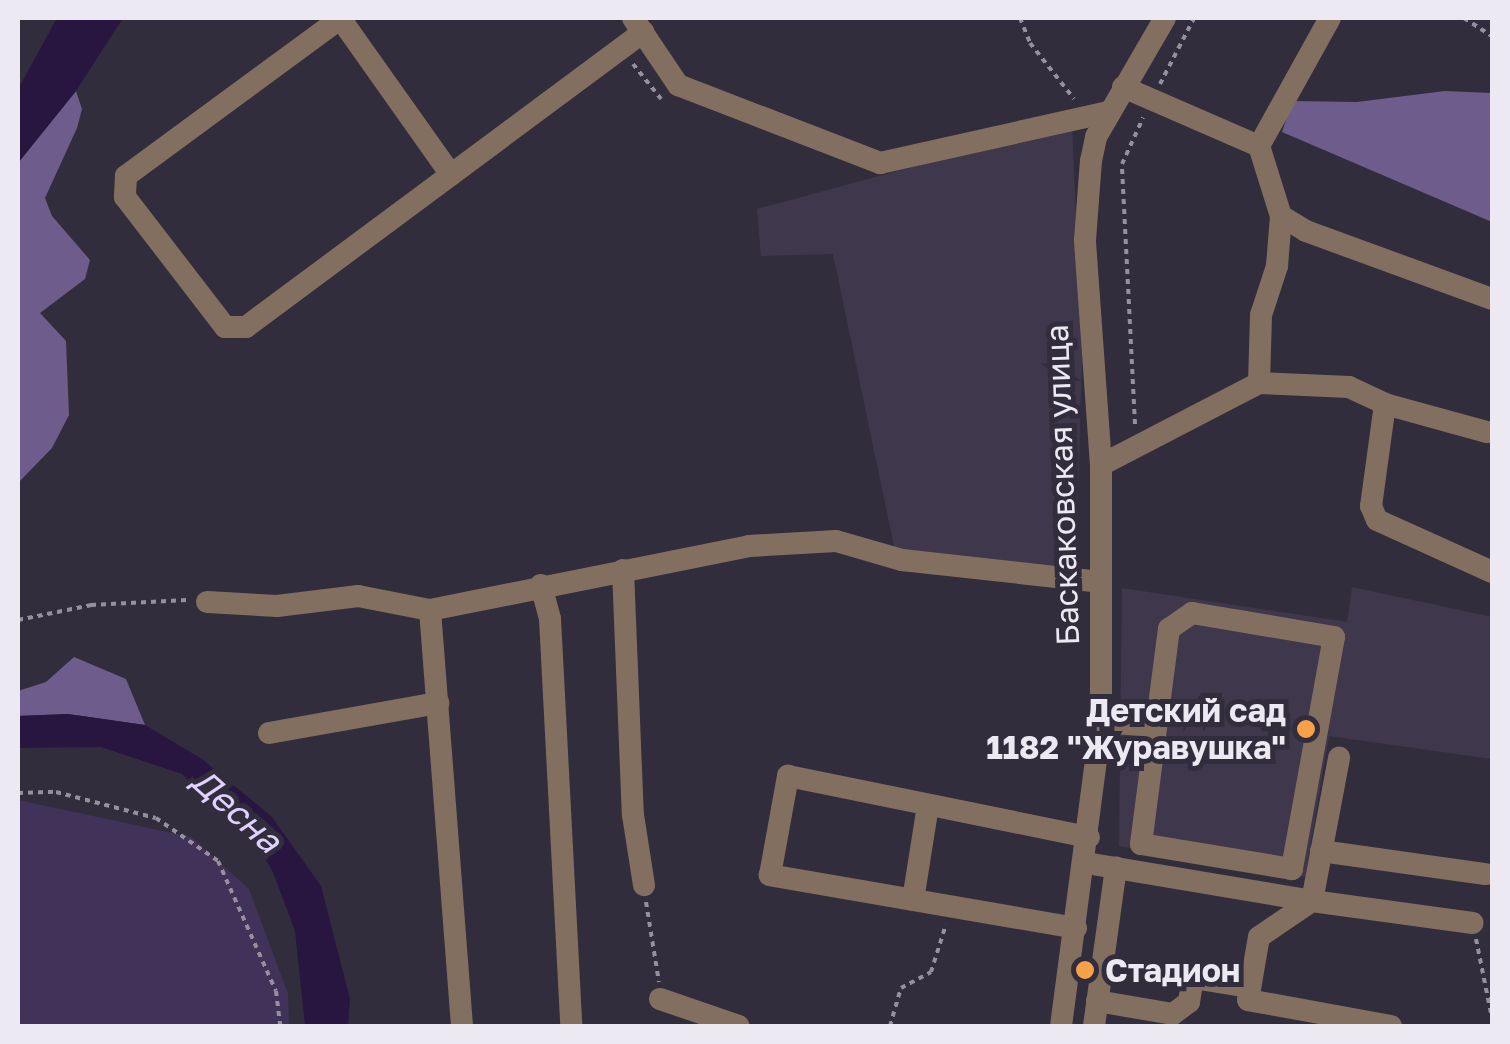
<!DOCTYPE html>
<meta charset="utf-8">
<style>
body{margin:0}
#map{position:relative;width:1510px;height:1044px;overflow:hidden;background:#322d3c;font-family:"Golos Text",sans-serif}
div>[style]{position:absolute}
.built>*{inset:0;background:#3f384c}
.green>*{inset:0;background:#41325a}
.forest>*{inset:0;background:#6e5c8c}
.water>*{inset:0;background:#281640}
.path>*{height:4px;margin-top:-2px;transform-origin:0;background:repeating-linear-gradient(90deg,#94909c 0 5px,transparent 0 10px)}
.minor>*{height:22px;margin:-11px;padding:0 11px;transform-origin:11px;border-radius:11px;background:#826f5f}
.dots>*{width:28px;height:28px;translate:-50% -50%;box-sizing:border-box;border:5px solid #322d3c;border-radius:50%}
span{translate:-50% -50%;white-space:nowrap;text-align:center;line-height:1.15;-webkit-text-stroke:10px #322d3c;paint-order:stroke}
.street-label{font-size:32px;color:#ece9f2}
.poi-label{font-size:32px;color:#ece9f2;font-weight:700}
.right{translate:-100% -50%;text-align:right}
.left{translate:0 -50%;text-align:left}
.water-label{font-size:35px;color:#e1d1ff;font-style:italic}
.frame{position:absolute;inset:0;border:20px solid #ece9f2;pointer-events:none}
</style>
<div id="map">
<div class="built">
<i style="clip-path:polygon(1072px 124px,1082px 358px,1076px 569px,895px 551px,833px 254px,761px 256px,757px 209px)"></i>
<i style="clip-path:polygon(1352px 587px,1492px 617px,1492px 759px,1329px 736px,1305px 877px,1119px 846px,1122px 588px,1347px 622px)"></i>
</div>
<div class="green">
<i style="clip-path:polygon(18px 800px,191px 837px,249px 889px,288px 994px,289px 1026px,18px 1026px)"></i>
</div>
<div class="forest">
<i style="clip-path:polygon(76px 91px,82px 109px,77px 128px,45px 198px,52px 216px,90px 260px,85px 279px,40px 313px,66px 341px,69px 415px,52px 448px,18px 483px,18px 163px)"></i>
<i style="clip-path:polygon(1445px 91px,1492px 93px,1492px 222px,1282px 132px,1292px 101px,1357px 102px)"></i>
<i style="clip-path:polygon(74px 657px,126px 679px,145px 725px,68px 714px,18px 716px,18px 691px,46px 682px)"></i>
</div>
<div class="water">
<i style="clip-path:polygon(57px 18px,123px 18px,76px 91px,18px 163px,18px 89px)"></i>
<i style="clip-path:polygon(68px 714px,145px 725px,202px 759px,272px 817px,321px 886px,350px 999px,348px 1026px,305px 1026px,295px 931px,272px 870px,251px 836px,182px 774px,101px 747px,18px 748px,18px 716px)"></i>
</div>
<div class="path">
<i style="left:1020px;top:18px;width:27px;rotate:68deg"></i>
<i style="left:1030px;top:43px;width:71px;rotate:51.8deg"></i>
<i style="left:1373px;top:18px;width:17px"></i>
<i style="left:1464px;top:18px;width:33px;rotate:33deg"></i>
<i style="left:633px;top:64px;width:45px;rotate:51.3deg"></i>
<i style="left:1160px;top:84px;width:74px;rotate:-62.7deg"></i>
<i style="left:1135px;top:424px;width:260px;rotate:-92.9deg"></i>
<i style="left:1122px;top:164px;width:51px;rotate:-65.5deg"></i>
<i style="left:18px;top:620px;width:75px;rotate:-11.6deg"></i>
<i style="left:91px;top:605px;width:96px;rotate:-3deg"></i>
<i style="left:18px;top:793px;width:38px;rotate:-2deg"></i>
<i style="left:56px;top:792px;width:103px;rotate:14.6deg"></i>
<i style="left:156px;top:818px;width:75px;rotate:34.7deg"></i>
<i style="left:218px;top:861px;width:142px;rotate:66deg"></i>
<i style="left:276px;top:991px;width:35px;rotate:83deg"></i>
<i style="left:646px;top:902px;width:81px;rotate:80.8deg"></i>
<i style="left:1476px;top:939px;width:81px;rotate:78.6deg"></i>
<i style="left:890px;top:1026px;width:40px;rotate:-74deg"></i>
<i style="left:901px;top:988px;width:34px;rotate:-28deg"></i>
<i style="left:931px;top:972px;width:50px;rotate:-72.6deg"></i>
</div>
<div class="minor">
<i style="left:340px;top:18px;width:192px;rotate:54.7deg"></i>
<i style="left:341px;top:18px;width:267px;rotate:143.7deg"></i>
<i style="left:126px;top:176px;width:21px;rotate:93deg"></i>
<i style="left:125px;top:197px;width:164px;rotate:52.4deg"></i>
<i style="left:225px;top:327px;width:21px"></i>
<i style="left:246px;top:327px;width:495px;rotate:-36.6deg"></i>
<i style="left:633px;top:18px;width:81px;rotate:56.1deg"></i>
<i style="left:678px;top:85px;width:217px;rotate:21.1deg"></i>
<i style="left:880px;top:163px;width:235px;rotate:-12.6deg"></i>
<i style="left:1123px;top:87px;width:148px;rotate:23.5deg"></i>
<i style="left:1259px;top:146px;width:73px;rotate:72.6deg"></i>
<i style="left:1281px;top:216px;width:29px;rotate:31deg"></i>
<i style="left:1306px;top:231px;width:198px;rotate:20.1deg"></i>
<i style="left:1259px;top:146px;width:146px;rotate:-61deg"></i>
<i style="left:1259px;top:383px;width:68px;rotate:-88.3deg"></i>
<i style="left:1261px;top:315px;width:52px;rotate:-71.9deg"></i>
<i style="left:1277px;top:266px;width:50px;rotate:-85.4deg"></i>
<i style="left:1385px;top:404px;width:106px;rotate:15.4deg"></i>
<i style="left:1101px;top:465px;width:178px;rotate:-27.4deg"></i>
<i style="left:1259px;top:383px;width:90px;rotate:2.5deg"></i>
<i style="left:1349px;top:387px;width:40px;rotate:25deg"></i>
<i style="left:1385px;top:404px;width:103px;rotate:97.8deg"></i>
<i style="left:1371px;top:506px;width:15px;rotate:67deg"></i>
<i style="left:1377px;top:520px;width:126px;rotate:24.3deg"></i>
<i style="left:623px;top:570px;width:245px;rotate:87.7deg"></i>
<i style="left:633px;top:815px;width:71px;rotate:81.1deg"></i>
<i style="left:541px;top:585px;width:35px;rotate:75deg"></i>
<i style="left:550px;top:619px;width:408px;rotate:87deg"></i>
<i style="left:207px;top:602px;width:70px;rotate:3.3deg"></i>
<i style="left:277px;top:606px;width:82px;rotate:-7deg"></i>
<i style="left:358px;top:596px;width:73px;rotate:11deg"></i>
<i style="left:430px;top:610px;width:325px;rotate:-11.3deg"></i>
<i style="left:749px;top:546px;width:87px;rotate:-3.3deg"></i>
<i style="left:836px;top:541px;width:69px;rotate:16.1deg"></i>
<i style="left:902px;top:560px;width:199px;rotate:6.3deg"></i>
<i style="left:430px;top:610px;width:417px;rotate:85.6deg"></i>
<i style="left:1192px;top:613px;width:144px;rotate:9.6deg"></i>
<i style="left:1334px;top:637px;width:236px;rotate:100.3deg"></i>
<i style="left:1292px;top:869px;width:153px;rotate:-170.6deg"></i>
<i style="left:1141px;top:844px;width:217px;rotate:-82.6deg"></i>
<i style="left:1169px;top:629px;width:28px;rotate:-35deg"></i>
<i style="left:1101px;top:722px;width:55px;rotate:4.2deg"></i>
<i style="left:269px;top:733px;width:172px;rotate:-10.1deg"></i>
<i style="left:1321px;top:851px;width:166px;rotate:8deg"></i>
<i style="left:1086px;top:863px;width:229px;rotate:9.5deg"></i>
<i style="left:1312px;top:901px;width:146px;rotate:-79.3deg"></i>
<i style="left:913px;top:900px;width:96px;rotate:-81deg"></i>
<i style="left:1076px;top:928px;width:311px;rotate:-170.2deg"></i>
<i style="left:770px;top:875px;width:101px;rotate:-79.7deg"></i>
<i style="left:788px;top:776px;width:307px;rotate:11.5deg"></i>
<i style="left:660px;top:999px;width:83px;rotate:18.9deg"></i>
<i style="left:1097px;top:1001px;width:77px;rotate:9.7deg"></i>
<i style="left:1173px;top:1014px;width:20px;rotate:-37deg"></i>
<i style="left:1189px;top:1002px;width:24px;rotate:-81deg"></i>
<i style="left:1193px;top:978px;width:58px;rotate:9deg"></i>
<i style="left:1061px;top:1026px;width:307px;rotate:-82.5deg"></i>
<i style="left:1101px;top:722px;width:257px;rotate:-90deg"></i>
<i style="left:1101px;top:465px;width:226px;rotate:-94.1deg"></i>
<i style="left:1085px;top:240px;width:79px;rotate:-85.7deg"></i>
<i style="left:1091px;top:161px;width:25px;rotate:-78deg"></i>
<i style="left:1096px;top:137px;width:138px;rotate:-59.9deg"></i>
<i style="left:1094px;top:1026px;width:160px;rotate:-82.1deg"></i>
<i style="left:1391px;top:1026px;width:145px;rotate:-169.7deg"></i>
<i style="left:1248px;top:1000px;width:64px;rotate:-80.1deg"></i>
<i style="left:1259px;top:937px;width:64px;rotate:-34.2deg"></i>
<i style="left:1312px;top:901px;width:162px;rotate:7.8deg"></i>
</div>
<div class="dots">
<i style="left:1306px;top:729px;background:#f7a149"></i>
<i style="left:1085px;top:970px;background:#f7a149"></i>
</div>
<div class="street-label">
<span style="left:1062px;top:485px;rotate:-92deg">Баскаковская улица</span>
</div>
<div class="poi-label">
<span class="right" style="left:1286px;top:729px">Детский сад<br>1182 "Журавушка"</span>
<span class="left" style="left:1105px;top:970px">Стадион</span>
</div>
<div class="water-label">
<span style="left:237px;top:810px;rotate:42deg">Десна</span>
</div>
<div class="frame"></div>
</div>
